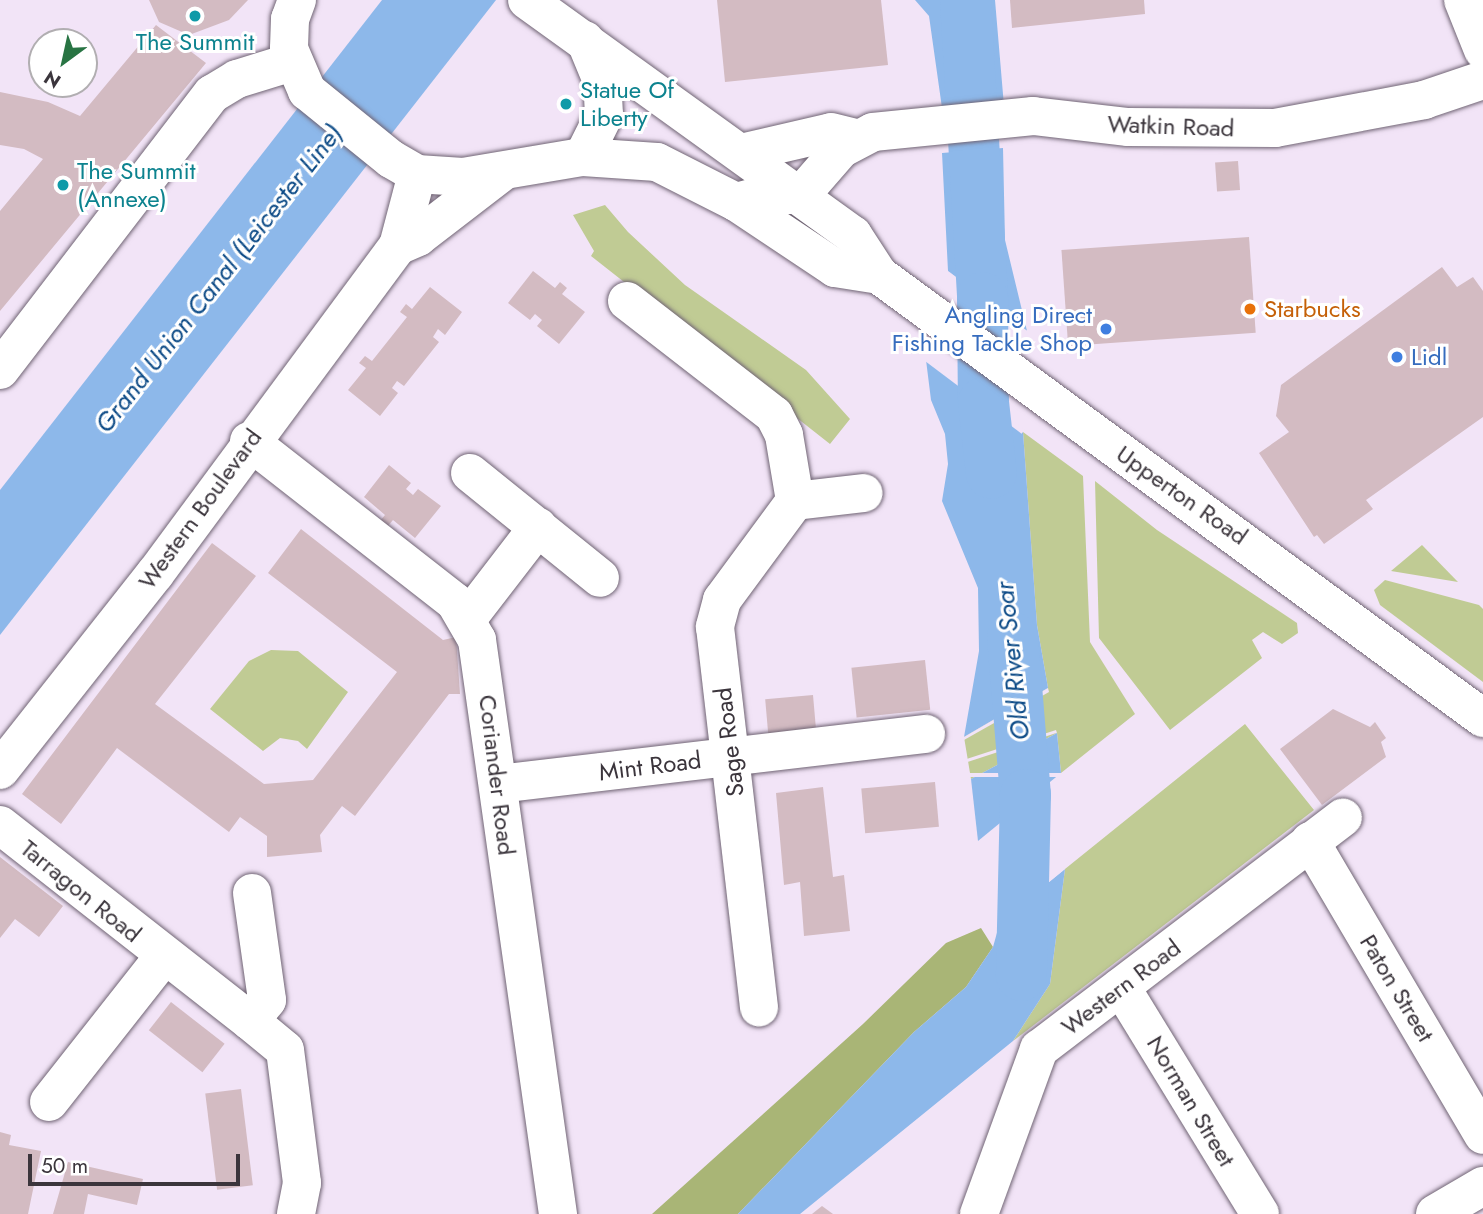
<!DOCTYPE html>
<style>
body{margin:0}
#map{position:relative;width:1483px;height:1214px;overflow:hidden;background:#f2e4f7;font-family:Jost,sans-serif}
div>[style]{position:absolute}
.green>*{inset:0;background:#c0cb94}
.forest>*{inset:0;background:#a9b576}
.water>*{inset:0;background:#8db8ea}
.pier>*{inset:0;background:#f2e4f7;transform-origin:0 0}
.river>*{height:51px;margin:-25.5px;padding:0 25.5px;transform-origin:25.5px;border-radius:25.5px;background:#8db8ea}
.building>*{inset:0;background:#d3bbc2;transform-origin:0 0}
.roads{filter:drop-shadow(0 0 2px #706474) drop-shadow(0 0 2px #706474)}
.minor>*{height:38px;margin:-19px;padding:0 19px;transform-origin:19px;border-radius:19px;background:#fff}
.dots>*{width:19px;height:19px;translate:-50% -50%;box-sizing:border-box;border:4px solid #fff;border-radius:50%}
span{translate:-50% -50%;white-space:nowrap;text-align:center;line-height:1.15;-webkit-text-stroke:6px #fff;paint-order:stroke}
.culture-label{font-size:24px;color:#0d838f}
.left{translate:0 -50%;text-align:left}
.street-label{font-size:24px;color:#3b353c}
.food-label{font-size:24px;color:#c56008}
.shop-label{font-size:24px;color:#366cbe}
.right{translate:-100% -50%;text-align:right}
.water-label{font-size:26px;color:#0d4b87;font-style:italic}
.north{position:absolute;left:28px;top:28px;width:70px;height:70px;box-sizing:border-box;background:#fff;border:2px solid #b1aeb1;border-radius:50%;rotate:213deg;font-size:19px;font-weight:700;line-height:28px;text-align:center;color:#3b353c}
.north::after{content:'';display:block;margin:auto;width:24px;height:32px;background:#287443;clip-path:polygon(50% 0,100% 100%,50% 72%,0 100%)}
.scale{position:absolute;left:28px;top:1154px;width:212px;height:32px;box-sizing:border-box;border:4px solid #3b353c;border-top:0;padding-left:9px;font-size:21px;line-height:24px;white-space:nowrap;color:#3b353c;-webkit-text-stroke:5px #fff;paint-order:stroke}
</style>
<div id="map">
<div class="green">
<i style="clip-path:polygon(605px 205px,628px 232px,685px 285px,806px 370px,850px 419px,830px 444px,591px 256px,594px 251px,573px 215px)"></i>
<i style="clip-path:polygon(1023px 432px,1083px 476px,1090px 642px,1135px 714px,1061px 773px,1057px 733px,971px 779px,964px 737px,1048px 688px,1037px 625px)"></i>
<i style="clip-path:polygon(1095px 481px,1157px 530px,1297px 623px,1298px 633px,1282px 644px,1263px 632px,1252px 640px,1262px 658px,1170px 730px,1099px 638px)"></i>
<i style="clip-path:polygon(1422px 545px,1458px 582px,1391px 571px)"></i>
<i style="clip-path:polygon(1385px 580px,1479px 605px,1483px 609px,1483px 682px,1380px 605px,1374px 590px)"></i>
<i style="clip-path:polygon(271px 650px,298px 651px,348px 692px,307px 749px,298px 741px,280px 738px,263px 751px,210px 709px,249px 661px)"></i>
<i style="clip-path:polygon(1245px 724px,1314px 810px,1013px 1041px,1050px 984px,1065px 869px)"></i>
</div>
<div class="forest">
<i style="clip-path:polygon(981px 928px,993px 947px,966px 987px,914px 1032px,738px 1214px,652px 1214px,863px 1024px,946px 943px)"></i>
</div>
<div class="water">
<i style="clip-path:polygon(382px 0,496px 0,0 635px,0 490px)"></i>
<i style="clip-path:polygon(915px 0,995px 0,1004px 106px,942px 108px,929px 16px)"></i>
<i style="clip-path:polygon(1003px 148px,1005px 240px,1027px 331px,948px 271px,942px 153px)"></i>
<i style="clip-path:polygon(926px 360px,1023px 432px,1037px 625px,1048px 688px,964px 737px,979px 651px,978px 588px,942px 501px,948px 464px,945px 434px,931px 400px)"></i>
<i style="clip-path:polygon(1057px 733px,1061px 773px,978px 841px,971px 779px)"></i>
<i style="clip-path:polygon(1065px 869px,1050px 984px,1013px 1041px,800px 1214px,738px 1214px,914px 1032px,966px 987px,993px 947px,1000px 922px)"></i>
</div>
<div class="pier">
<i style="clip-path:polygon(944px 268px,948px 271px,1030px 333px,1025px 334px)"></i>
<i style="left:928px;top:357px;width:121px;height:5px;rotate:37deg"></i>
<i style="clip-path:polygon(1048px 688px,1049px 692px,964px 740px,964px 737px)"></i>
<i style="left:1056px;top:730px;width:3px;height:98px;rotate:72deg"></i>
<i style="left:1061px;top:773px;width:4px;height:107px;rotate:90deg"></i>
<i style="clip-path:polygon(1065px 866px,1065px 869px,1000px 922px,999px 918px)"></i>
</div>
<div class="river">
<i style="left:965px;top:0;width:297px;rotate:86.7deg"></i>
<i style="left:982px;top:297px;width:105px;rotate:89.5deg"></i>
<i style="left:983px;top:402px;width:71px;rotate:83.6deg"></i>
<i style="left:1012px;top:637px;width:158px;rotate:85.3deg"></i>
<i style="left:1025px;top:794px;width:181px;rotate:91.3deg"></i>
</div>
<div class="building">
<i style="clip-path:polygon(149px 0,248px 0,229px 20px,189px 35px,159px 22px)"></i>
<i style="clip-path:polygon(717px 0,881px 0,888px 65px,725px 82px)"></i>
<i style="clip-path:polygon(1010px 0,1144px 0,1145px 14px,1012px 28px)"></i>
<i style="clip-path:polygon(156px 25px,206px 63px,0 311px,0 211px,43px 159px,24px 149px,0 145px,0 92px,48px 102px,80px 116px)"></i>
<i style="left:1238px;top:161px;width:29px;height:23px;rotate:86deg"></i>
<i style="left:1249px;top:237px;width:96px;height:188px;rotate:86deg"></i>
<i style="clip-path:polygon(1442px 267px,1457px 287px,1473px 277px,1483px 291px,1483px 417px,1366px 500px,1373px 509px,1324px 544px,1317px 535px,1314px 537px,1259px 453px,1289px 432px,1276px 416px,1281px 385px)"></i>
<i style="clip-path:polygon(533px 271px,555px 288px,560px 282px,567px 288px,562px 294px,585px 312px,559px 344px,537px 326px,542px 320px,535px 314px,530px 320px,508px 303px)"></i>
<i style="clip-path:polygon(430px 287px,462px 312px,445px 335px,438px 329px,433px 337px,439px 342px,404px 386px,397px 381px,392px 388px,398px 393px,380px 416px,348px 390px,366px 368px,359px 363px,365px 356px,372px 361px,407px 317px,400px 312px,406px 304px,412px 309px)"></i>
<i style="clip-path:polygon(389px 465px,411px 483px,406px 489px,413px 495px,418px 489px,441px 506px,415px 538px,393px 520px,387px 527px,380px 521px,385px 515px,364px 497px)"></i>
<i style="clip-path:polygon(301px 529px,443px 640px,456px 637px,460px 694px,449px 694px,355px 816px,342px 806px,320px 835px,322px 852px,267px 857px,267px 836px,240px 817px,229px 832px,117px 748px,61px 824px,22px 794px,212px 543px,256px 576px,155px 704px,264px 784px,313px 780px,397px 672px,268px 573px)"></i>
<i style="left:925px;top:660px;width:50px;height:74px;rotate:84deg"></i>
<i style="left:813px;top:695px;width:45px;height:48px;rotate:85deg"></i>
<i style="clip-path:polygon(1333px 709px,1370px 727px,1375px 722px,1386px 738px,1381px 742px,1386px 757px,1322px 805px,1280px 749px)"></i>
<i style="left:935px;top:782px;width:45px;height:74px;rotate:85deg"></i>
<i style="clip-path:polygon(823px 787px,833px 877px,844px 875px,850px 931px,804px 936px,800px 882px,784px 885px,776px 793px)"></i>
<i style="clip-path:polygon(0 857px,63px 906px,39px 937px,15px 919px,0 938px)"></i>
<i style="left:171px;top:1002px;width:68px;height:36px;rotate:38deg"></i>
<i style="left:241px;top:1089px;width:97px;height:36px;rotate:83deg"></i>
<i style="clip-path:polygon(0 1132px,11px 1135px,9px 1145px,41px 1151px,28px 1214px,0 1214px)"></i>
<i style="clip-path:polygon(68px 1162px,143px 1179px,137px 1205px,88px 1194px,84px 1214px,53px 1214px)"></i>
<i style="clip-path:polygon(822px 1206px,833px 1214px,812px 1214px)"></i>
</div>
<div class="roads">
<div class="minor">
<i style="left:297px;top:0;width:20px;rotate:110deg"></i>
<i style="left:290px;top:19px;width:30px;rotate:92deg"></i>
<i style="left:289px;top:49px;width:46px;rotate:66.8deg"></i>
<i style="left:307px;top:91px;width:108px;rotate:39deg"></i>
<i style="left:391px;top:159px;width:30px;rotate:30deg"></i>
<i style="left:417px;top:174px;width:46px;rotate:3.7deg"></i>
<i style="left:463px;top:177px;width:122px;rotate:-9.5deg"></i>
<i style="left:583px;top:157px;width:74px;rotate:3.9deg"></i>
<i style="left:657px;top:162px;width:89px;rotate:26.9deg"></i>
<i style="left:736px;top:202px;width:119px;rotate:33.7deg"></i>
<i style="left:835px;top:268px;width:45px;rotate:9deg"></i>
<i style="left:527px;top:0;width:402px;rotate:35.8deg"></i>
<i style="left:853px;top:235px;width:48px;rotate:57deg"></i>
<i style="left:879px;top:275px;width:749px;rotate:36.26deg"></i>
<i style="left:1463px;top:0;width:54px;rotate:68.2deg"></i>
<i style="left:741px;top:153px;width:92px;rotate:-13.1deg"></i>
<i style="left:831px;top:132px;width:25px;rotate:14deg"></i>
<i style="left:583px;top:157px;width:47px;rotate:-63.4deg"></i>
<i style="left:604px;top:115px;width:34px;rotate:-93deg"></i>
<i style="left:602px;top:81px;width:44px;rotate:-112.5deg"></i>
<i style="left:736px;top:202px;width:28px;rotate:-15deg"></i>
<i style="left:763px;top:195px;width:38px"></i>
<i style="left:801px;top:195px;width:61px;rotate:-49deg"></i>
<i style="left:841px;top:149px;width:36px;rotate:-28deg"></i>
<i style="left:873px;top:132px;width:161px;rotate:-5.7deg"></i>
<i style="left:1033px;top:116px;width:96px;rotate:6.6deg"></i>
<i style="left:1128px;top:127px;width:147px;rotate:0.4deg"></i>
<i style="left:1275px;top:128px;width:152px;rotate:-10.6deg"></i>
<i style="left:1424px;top:100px;width:62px;rotate:-18.7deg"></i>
<i style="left:398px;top:246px;width:22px;rotate:-24deg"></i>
<i style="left:418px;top:237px;width:105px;rotate:-37.6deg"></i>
<i style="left:627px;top:301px;width:186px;rotate:37.8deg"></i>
<i style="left:774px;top:415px;width:22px;rotate:63deg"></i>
<i style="left:784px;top:435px;width:67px;rotate:80.5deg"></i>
<i style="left:795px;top:501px;width:123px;rotate:126.4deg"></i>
<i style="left:722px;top:600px;width:28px;rotate:105deg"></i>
<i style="left:715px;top:627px;width:383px;rotate:83.4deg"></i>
<i style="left:0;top:370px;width:348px;rotate:-52.5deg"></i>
<i style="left:212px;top:94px;width:29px;rotate:-31deg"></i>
<i style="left:237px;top:79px;width:58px;rotate:-17.2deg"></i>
<i style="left:249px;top:441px;width:261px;rotate:38deg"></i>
<i style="left:455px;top:602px;width:44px;rotate:59.9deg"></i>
<i style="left:477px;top:640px;width:580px;rotate:81.97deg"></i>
<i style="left:470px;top:473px;width:167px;rotate:38.9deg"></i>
<i style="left:795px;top:501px;width:69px;rotate:-6.6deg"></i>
<i style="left:468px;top:618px;width:115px;rotate:-52.4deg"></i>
<i style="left:0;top:770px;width:250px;rotate:-51.7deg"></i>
<i style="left:155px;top:574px;width:408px;rotate:-53.5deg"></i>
<i style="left:398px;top:246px;width:74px;rotate:-75.2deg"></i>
<i style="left:499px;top:784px;width:430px;rotate:-6.7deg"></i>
<i style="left:0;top:825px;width:318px;rotate:38.1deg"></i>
<i style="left:1310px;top:841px;width:341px;rotate:59.5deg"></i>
<i style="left:252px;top:893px;width:108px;rotate:82deg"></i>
<i style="left:267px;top:1000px;width:27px;rotate:129deg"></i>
<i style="left:250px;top:1021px;width:45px;rotate:39.6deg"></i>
<i style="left:285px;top:1050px;width:134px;rotate:82.7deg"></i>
<i style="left:302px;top:1183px;width:32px;rotate:101deg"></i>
<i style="left:1121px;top:987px;width:266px;rotate:58.5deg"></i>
<i style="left:49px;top:1102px;width:184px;rotate:-51.8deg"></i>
<i style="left:979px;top:1214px;width:176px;rotate:-70deg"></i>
<i style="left:1039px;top:1049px;width:382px;rotate:-37.3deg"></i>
<i style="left:1435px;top:1214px;width:56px;rotate:-30.3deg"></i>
</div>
</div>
<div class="dots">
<i style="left:195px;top:16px;background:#0f9aa8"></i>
<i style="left:566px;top:104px;background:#0f9aa8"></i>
<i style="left:63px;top:185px;background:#0f9aa8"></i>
<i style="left:1250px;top:309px;background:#e8710a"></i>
<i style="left:1106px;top:329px;background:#3f7fe0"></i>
<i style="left:1397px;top:357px;background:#3f7fe0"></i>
</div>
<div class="culture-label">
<span style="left:195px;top:42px">The Summit</span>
<span class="left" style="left:580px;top:104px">Statue Of<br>Liberty</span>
<span class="left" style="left:77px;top:185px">The Summit<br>(Annexe)</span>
</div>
<div class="street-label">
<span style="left:1171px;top:126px;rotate:2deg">Watkin Road</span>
<span style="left:1182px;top:495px;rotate:35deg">Upperton Road</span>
<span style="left:200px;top:509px;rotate:-54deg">Western Boulevard</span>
<span style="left:729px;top:742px;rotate:-97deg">Sage Road</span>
<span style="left:650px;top:766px;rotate:-7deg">Mint Road</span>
<span style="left:497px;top:775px;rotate:83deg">Coriander Road</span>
<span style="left:81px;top:891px;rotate:39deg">Tarragon Road</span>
<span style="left:1121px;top:987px;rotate:-37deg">Western Road</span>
<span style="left:1397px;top:988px;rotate:59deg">Paton Street</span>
<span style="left:1191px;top:1101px;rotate:59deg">Norman Street</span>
</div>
<div class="food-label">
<span class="left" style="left:1264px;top:309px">Starbucks</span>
</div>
<div class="shop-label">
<span class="right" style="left:1092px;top:329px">Angling Direct<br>Fishing Tackle Shop</span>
<span class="left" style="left:1411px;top:357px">Lidl</span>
</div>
<div class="water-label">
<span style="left:219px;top:279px;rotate:-52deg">Grand Union Canal (Leicester Line)</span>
<span style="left:1013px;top:661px;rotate:-96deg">Old River Soar</span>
</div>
<div class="north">N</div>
<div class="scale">50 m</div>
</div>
